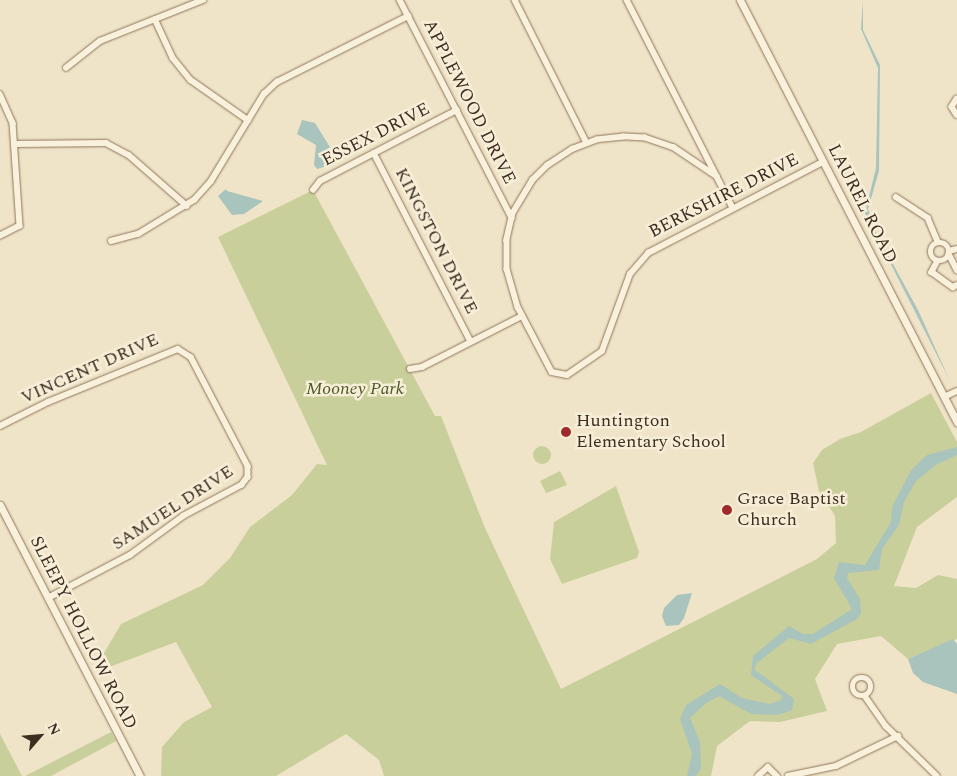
<!DOCTYPE html>
<style>
body{margin:0}
#map{position:relative;width:957px;height:776px;overflow:hidden;background:#f0e4c8;font-family:Spectral,serif}
div>[style]{position:absolute}
.green>*{inset:0;background:#c9cf9b}
.round{border-radius:50%}
.water>*{inset:0;background:#a9c4bc}
.roads{filter:drop-shadow(0 0 1px #8d765c) drop-shadow(0 0 1px #8d765c)}
.minor>*{height:5.5px;margin:-2.75px;padding:0 2.75px;transform-origin:2.75px;border-radius:2.75px;background:#faf1dc}
.minor>.ring{margin:-2.75px;padding:0;box-sizing:content-box;background:none;border:5.5px solid #faf1dc;border-radius:50%}
.tertiary>*{height:7px;margin:-3.5px;padding:0 3.5px;transform-origin:3.5px;border-radius:3.5px;background:#faf1dc}
.dots>*{width:14px;height:14px;translate:-50% -50%;box-sizing:border-box;border:2px solid #f7eed8;border-radius:50%}
span{translate:-50% -50%;white-space:nowrap;text-align:center;line-height:1.15;-webkit-text-stroke:5px #f7eed8;paint-order:stroke}
.street-label{font-size:18px;color:#3d2e20}
.park-label{font-size:18px;color:#4d5a26;font-style:italic}
.poi-label{font-size:18px;color:#3d2e20}
.left{translate:0 -50%;text-align:left}
.north{position:absolute;left:15px;top:711px;width:50px;height:50px;-webkit-text-stroke:4px #f7eed8;paint-order:stroke;rotate:63deg;font-size:14px;font-weight:700;line-height:20px;text-align:center;color:#3d2e20}
.north::after{content:'';display:block;margin:auto;width:18px;height:22px;background:#3d2e20;clip-path:polygon(50% 0,100% 100%,50% 72%,0 100%)}
</style>
<div id="map">
<div class="green">
<i style="clip-path:polygon(313px 190px,435px 416px,441px 416px,485px 528px,561px 689px,817px 559px,836px 543px,835px 516px,819px 491px,813px 463px,822px 450px,840px 439px,861px 432px,931px 393px,957px 442px,957px 497px,917px 527px,894px 586px,916px 588px,938px 575px,957px 579px,957px 639px,908px 659px,881px 636px,837px 644px,815px 679px,827px 711px,780px 722px,750px 721px,717px 746px,711px 776px,384px 776px,379px 760px,346px 734px,276px 776px,161px 776px,162px 747px,184px 722px,212px 707px,176px 642px,104px 669px,100px 660px,121px 624px,203px 585px,230px 558px,250px 527px,292px 495px,317px 464px,327px 465px,218px 237px)"></i>
<i class="round" style="left:533px;top:446px;width:18px;height:18px"></i>
<i style="clip-path:polygon(560px 471px,567px 485px,546px 493px,540px 481px)"></i>
<i style="clip-path:polygon(616px 486px,639px 552px,637px 558px,562px 584px,550px 559px,554px 522px)"></i>
<i style="clip-path:polygon(111px 732px,116px 741px,51px 776px,25px 776px)"></i>
<i style="clip-path:polygon(0 734px,22px 776px,0 776px)"></i>
</div>
<div class="water">
<i style="clip-path:polygon(863px 0,863px 30px,880px 65px,879px 171px,868px 209px,874px 229px,918px 310px,950px 381px,865px 213px,876px 168px,878px 68px,861px 29px)"></i>
<i style="clip-path:polygon(302px 120px,315px 123px,333px 152px,332px 161px,324px 167px,317px 169px,314px 165px,316px 145px,297px 134px)"></i>
<i style="clip-path:polygon(226px 189px,227px 191px,263px 201px,244px 214px,232px 215px,218px 196px)"></i>
<i style="clip-path:polygon(957px 447px,957px 455px,936px 465px,916px 481px,904px 502px,899px 525px,882px 549px,879px 570px,848px 573px,847px 578px,860px 599px,861px 613px,857px 619px,811px 644px,789px 638px,757px 663px,754px 669px,794px 699px,792px 710px,778px 715px,751px 714px,719px 696px,706px 703px,690px 718px,700px 742px,701px 769px,696px 776px,687px 776px,692px 754px,680px 719px,686px 705px,720px 684px,742px 698px,770px 704px,781px 700px,782px 696px,751px 675px,753px 656px,789px 626px,803px 634px,813px 634px,852px 609px,834px 578px,839px 562px,865px 565px,891px 522px,892px 507px,911px 470px,927px 455px)"></i>
<i style="clip-path:polygon(692px 593px,684px 618px,679px 625px,666px 626px,662px 616px,664px 608px,677px 595px)"></i>
<i style="clip-path:polygon(953px 639px,957px 644px,957px 694px,923px 682px,913px 673px,908px 659px)"></i>
</div>
<div class="roads">
<div class="minor">
<i style="left:400px;top:0;width:245px;rotate:62.8deg"></i>
<i style="left:515px;top:0;width:160px;rotate:63.3deg"></i>
<i style="left:627px;top:0;width:233px;rotate:63deg"></i>
<i style="left:155px;top:19px;width:43px;rotate:65.2deg"></i>
<i style="left:173px;top:58px;width:28px;rotate:51deg"></i>
<i style="left:191px;top:80px;width:70px;rotate:35.1deg"></i>
<i style="left:66px;top:68px;width:43px;rotate:-38.5deg"></i>
<i style="left:100px;top:41px;width:111px;rotate:-21.7deg"></i>
<i style="left:0;top:94px;width:32px;rotate:66deg"></i>
<i style="left:13px;top:123px;width:103px;rotate:86.1deg"></i>
<i style="left:20px;top:226px;width:22px;rotate:153deg"></i>
<i style="left:957px;top:99px;width:9px;rotate:122deg"></i>
<i style="left:952px;top:107px;width:9px;rotate:58deg"></i>
<i style="left:15px;top:144px;width:91px;rotate:-0.6deg"></i>
<i style="left:106px;top:143px;width:26px;rotate:28deg"></i>
<i style="left:129px;top:155px;width:77px;rotate:41.3deg"></i>
<i style="left:374px;top:153px;width:212px;rotate:62.8deg"></i>
<i style="left:717px;top:177px;width:52px;rotate:-146deg"></i>
<i style="left:674px;top:148px;width:31px;rotate:-161deg"></i>
<i style="left:645px;top:138px;width:21px;rotate:-177deg"></i>
<i style="left:624px;top:137px;width:27px;rotate:174deg"></i>
<i style="left:597px;top:140px;width:26px;rotate:159deg"></i>
<i style="left:573px;top:149px;width:30px;rotate:147deg"></i>
<i style="left:548px;top:165px;width:21px;rotate:135deg"></i>
<i style="left:533px;top:180px;width:39px;rotate:121deg"></i>
<i style="left:513px;top:213px;width:28px;rotate:103deg"></i>
<i style="left:507px;top:240px;width:29px;rotate:90deg"></i>
<i style="left:507px;top:269px;width:40px;rotate:74deg"></i>
<i style="left:518px;top:307px;width:73px;rotate:62.4deg"></i>
<i style="left:552px;top:372px;width:15px;rotate:11deg"></i>
<i style="left:567px;top:375px;width:42px;rotate:-34.4deg"></i>
<i style="left:602px;top:351px;width:82px;rotate:-70deg"></i>
<i style="left:630px;top:274px;width:28px;rotate:-49deg"></i>
<i style="left:648px;top:253px;width:197px;rotate:-27.5deg"></i>
<i style="left:313px;top:190px;width:11px;rotate:-52deg"></i>
<i style="left:320px;top:181px;width:154px;rotate:-27.4deg"></i>
<i style="left:896px;top:197px;width:38px;rotate:33deg"></i>
<i style="left:928px;top:218px;width:26px;rotate:67deg"></i>
<i style="left:111px;top:241px;width:28px;rotate:-15deg"></i>
<i style="left:138px;top:234px;width:66px;rotate:-31.3deg"></i>
<i style="left:194px;top:200px;width:25px;rotate:-48deg"></i>
<i style="left:211px;top:181px;width:102px;rotate:-58.7deg"></i>
<i style="left:264px;top:94px;width:18px;rotate:-43deg"></i>
<i style="left:277px;top:82px;width:147px;rotate:-26.7deg"></i>
<i class="ring" style="left:931px;top:243px;width:12.5px;height:12.5px"></i>
<i style="left:949px;top:251px;width:8px;rotate:-14deg"></i>
<i style="left:949px;top:254px;width:18px;rotate:63deg"></i>
<i style="left:938px;top:261px;width:13px;rotate:119deg"></i>
<i style="left:932px;top:272px;width:26px;rotate:36deg"></i>
<i style="left:953px;top:287px;width:4px;rotate:-27deg"></i>
<i style="left:410px;top:369px;width:12px;rotate:-9deg"></i>
<i style="left:422px;top:367px;width:112px;rotate:-27deg"></i>
<i style="left:944px;top:397px;width:14px;rotate:-25deg"></i>
<i style="left:0;top:426px;width:54px;rotate:-26.6deg"></i>
<i style="left:48px;top:402px;width:140px;rotate:-22.2deg"></i>
<i style="left:178px;top:349px;width:15px;rotate:32deg"></i>
<i style="left:191px;top:357px;width:123px;rotate:62.4deg"></i>
<i style="left:248px;top:466px;width:11px;rotate:90deg"></i>
<i style="left:248px;top:477px;width:10px;rotate:127deg"></i>
<i style="left:242px;top:485px;width:66px;rotate:151.9deg"></i>
<i style="left:184px;top:516px;width:66px;rotate:143.7deg"></i>
<i style="left:131px;top:555px;width:93px;rotate:152.3deg"></i>
<i class="ring" style="left:853px;top:678px;width:12.5px;height:12.5px"></i>
<i style="left:865px;top:696px;width:37px;rotate:55deg"></i>
<i style="left:886px;top:726px;width:71px;rotate:44.4deg"></i>
<i style="left:758px;top:776px;width:13px;rotate:-42deg"></i>
<i style="left:768px;top:767px;width:13px;rotate:45deg"></i>
<i style="left:788px;top:776px;width:49px;rotate:-11.8deg"></i>
<i style="left:836px;top:766px;width:69px;rotate:-25.8deg"></i>
</div>
<div class="tertiary">
<i style="left:740px;top:0;width:475px;rotate:62.8deg"></i>
<i style="left:0;top:505px;width:305px;rotate:62.7deg"></i>
</div>
</div>
<div class="dots">
<i style="left:566px;top:432px;background:#9e2a2b"></i>
<i style="left:727px;top:510px;background:#9e2a2b"></i>
</div>
<div class="street-label">
<span style="left:469px;top:102px;rotate:63deg">APPLEWOOD DRIVE</span>
<span style="left:376px;top:135px;rotate:-27deg">ESSEX DRIVE</span>
<span style="left:724px;top:196px;rotate:-27deg">BERKSHIRE DRIVE</span>
<span style="left:862px;top:204px;rotate:63deg">LAUREL ROAD</span>
<span style="left:436px;top:241px;rotate:63deg">KINGSTON DRIVE</span>
<span style="left:90px;top:369px;rotate:-24deg">VINCENT DRIVE</span>
<span style="left:173px;top:508px;rotate:-33deg">SAMUEL DRIVE</span>
<span style="left:83px;top:633px;rotate:63deg">SLEEPY HOLLOW ROAD</span>
</div>
<div class="park-label">
<span style="left:355px;top:389px">Mooney Park</span>
</div>
<div class="poi-label">
<span class="left" style="left:576px;top:432px">Huntington<br>Elementary School</span>
<span class="left" style="left:737px;top:510px">Grace Baptist<br>Church</span>
</div>
<div class="north">N</div>
</div>
